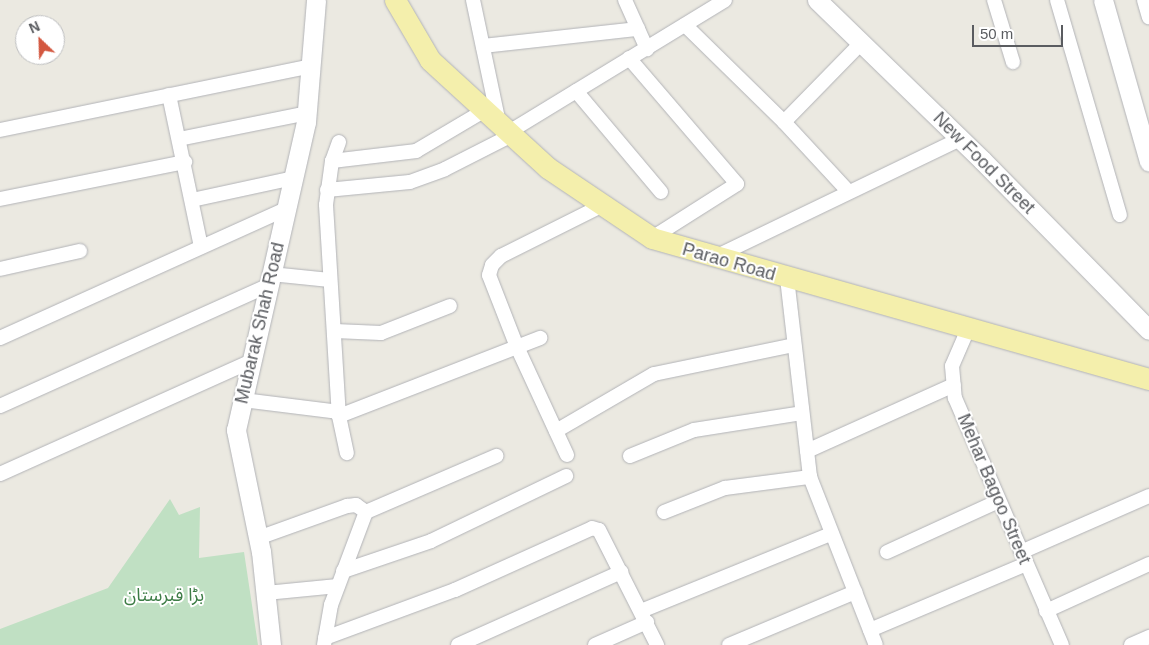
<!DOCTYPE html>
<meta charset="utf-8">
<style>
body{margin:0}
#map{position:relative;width:1149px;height:645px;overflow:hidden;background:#ebe9e1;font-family:Arial,"Noto Sans Arabic",sans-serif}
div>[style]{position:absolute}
.green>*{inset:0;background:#c0e0c3}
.roads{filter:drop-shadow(0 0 1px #b2b3b7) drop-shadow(0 0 1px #b2b3b7)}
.street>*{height:14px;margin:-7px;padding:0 7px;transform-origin:7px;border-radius:7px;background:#fff}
.secondary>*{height:19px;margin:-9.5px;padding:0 9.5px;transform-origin:9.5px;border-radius:9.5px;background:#fff}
.primary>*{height:21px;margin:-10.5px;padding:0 10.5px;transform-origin:10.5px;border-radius:10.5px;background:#f4efac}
span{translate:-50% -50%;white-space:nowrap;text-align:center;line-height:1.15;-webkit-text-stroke:4px #fff;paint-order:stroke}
.street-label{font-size:18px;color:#5a5c60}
.park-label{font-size:18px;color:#3d7c46}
.north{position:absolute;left:15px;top:15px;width:50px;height:50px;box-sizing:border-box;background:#fff;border:1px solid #bdbebf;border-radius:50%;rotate:336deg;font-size:14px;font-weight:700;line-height:20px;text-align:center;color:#5a5c60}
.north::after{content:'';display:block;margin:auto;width:18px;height:22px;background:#d3573f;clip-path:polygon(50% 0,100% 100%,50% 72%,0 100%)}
.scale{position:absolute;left:972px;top:25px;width:91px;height:22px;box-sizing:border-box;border:2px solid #5a5c60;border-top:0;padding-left:6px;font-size:15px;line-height:18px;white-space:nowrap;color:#5a5c60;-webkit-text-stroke:4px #fff;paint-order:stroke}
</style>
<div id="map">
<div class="green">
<i style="clip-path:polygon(170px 499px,179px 515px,200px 507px,199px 558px,244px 552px,258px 645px,0 645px,0 629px,108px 588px)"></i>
</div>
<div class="roads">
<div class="street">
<i style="left:473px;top:0;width:126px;rotate:78.1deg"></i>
<i style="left:625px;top:0;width:54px;rotate:65.8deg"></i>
<i style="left:994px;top:0;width:65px;rotate:73deg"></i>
<i style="left:1057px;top:0;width:224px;rotate:73.7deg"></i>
<i style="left:1144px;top:0;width:18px;rotate:74deg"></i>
<i style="left:685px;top:25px;width:139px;rotate:44.4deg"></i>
<i style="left:784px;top:122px;width:94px;rotate:47.2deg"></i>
<i style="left:483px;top:46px;width:156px;rotate:-6.3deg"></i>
<i style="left:629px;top:58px;width:166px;rotate:49.4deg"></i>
<i style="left:737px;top:184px;width:101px;rotate:147.6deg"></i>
<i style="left:576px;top:91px;width:132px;rotate:49.9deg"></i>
<i style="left:169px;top:95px;width:155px;rotate:78.1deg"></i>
<i style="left:784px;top:122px;width:110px;rotate:-45.7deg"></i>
<i style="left:0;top:130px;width:319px;rotate:-11.6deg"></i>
<i style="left:509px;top:132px;width:253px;rotate:-31.4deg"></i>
<i style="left:179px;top:139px;width:132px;rotate:-11.4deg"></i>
<i style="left:339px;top:142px;width:20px;rotate:110deg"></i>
<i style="left:332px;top:161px;width:44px;rotate:97.8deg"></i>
<i style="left:326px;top:205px;width:211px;rotate:86.5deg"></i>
<i style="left:339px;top:416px;width:38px;rotate:78deg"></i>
<i style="left:332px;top:161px;width:85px;rotate:-6.8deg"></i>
<i style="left:416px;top:151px;width:80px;rotate:-30.7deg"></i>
<i style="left:327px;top:190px;width:83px;rotate:-5.5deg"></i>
<i style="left:410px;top:182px;width:37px;rotate:-20deg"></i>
<i style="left:445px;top:169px;width:75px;rotate:-26.9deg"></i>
<i style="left:0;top:199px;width:189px;rotate:-11.3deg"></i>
<i style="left:192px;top:200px;width:104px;rotate:-12.2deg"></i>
<i style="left:713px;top:258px;width:274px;rotate:-25.7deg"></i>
<i style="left:0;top:269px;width:82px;rotate:-12.7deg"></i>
<i style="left:271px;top:274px;width:59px;rotate:5.8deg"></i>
<i style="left:787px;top:278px;width:200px;rotate:83.4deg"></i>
<i style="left:810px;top:477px;width:180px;rotate:68.6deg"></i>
<i style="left:968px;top:329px;width:40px;rotate:113.4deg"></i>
<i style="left:952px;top:366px;width:32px;rotate:85deg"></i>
<i style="left:955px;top:398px;width:269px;rotate:66.6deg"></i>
<i style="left:335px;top:331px;width:46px;rotate:2.5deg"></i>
<i style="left:381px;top:333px;width:74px;rotate:-21.4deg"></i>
<i style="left:0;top:338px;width:314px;rotate:-24.3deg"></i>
<i style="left:243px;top:400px;width:97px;rotate:7.1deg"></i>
<i style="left:0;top:406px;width:295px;rotate:-24.2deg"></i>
<i style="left:339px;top:416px;width:216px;rotate:-21.2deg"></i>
<i style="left:556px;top:431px;width:113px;rotate:-30.2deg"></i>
<i style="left:654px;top:374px;width:143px;rotate:-11.7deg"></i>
<i style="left:807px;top:451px;width:161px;rotate:-24.2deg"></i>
<i style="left:567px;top:455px;width:119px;rotate:-114.8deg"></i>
<i style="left:517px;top:347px;width:77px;rotate:-111.3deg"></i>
<i style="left:489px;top:275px;width:10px;rotate:-73deg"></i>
<i style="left:492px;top:265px;width:13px;rotate:-45deg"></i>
<i style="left:501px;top:256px;width:114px;rotate:-26.6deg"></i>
<i style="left:630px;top:456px;width:69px;rotate:-22.1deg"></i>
<i style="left:694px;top:430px;width:109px;rotate:-8.9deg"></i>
<i style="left:0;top:474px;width:275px;rotate:-24.2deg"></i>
<i style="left:664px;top:512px;width:66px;rotate:-21.5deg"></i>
<i style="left:725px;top:488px;width:86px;rotate:-7.4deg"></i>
<i style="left:258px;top:538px;width:95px;rotate:-19.8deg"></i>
<i style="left:347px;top:506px;width:9px;rotate:-6deg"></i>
<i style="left:356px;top:505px;width:12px;rotate:35deg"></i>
<i style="left:887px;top:552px;width:123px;rotate:-24.5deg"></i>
<i style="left:1021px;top:552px;width:140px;rotate:-23.6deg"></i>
<i style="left:343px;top:571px;width:93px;rotate:-18.8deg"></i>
<i style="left:431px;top:541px;width:150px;rotate:-25.7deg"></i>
<i style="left:266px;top:593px;width:72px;rotate:-5.6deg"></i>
<i style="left:641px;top:611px;width:205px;rotate:-22.1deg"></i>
<i style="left:1046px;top:611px;width:113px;rotate:-24.5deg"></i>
<i style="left:870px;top:630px;width:169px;rotate:-22.9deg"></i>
<i style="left:325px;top:638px;width:139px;rotate:-20.3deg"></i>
<i style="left:455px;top:590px;width:150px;rotate:-24.3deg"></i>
<i style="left:592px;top:528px;width:7px;rotate:16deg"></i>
<i style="left:599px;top:530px;width:129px;rotate:63.2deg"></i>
<i style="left:324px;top:645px;width:41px;rotate:-80.1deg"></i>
<i style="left:331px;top:605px;width:99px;rotate:-69.4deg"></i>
<i style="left:366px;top:512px;width:142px;rotate:-23.3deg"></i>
<i style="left:458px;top:645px;width:179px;rotate:-24.1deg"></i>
<i style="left:595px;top:645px;width:57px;rotate:-23.9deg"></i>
<i style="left:729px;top:645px;width:137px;rotate:-22.8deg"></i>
<i style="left:1131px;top:645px;width:20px;rotate:-24deg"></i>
</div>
<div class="secondary">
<i style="left:817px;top:0;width:230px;rotate:44.1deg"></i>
<i style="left:982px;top:160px;width:238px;rotate:45.5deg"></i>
<i style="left:1103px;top:0;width:168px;rotate:74.1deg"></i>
<i style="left:271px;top:645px;width:94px;rotate:-96.1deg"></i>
<i style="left:261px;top:552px;width:125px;rotate:-101.6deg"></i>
<i style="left:236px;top:430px;width:316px;rotate:-77.2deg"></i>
<i style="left:306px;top:122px;width:122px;rotate:-85.3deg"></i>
</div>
<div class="primary">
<i style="left:395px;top:0;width:69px;rotate:59.7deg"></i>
<i style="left:430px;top:60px;width:160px;rotate:42.5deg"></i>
<i style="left:548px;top:168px;width:125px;rotate:33.9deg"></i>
<i style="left:652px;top:238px;width:517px;rotate:15.84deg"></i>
</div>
</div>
<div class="street-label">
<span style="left:984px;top:163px;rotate:45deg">New Food Street</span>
<span style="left:729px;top:262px;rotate:16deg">Parao Road</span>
<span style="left:260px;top:323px;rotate:-77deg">Mubarak Shah Road</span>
<span style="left:994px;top:489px;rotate:67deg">Mehar Bagoo Street</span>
</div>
<div class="park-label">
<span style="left:164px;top:595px">بڑا قبرستان</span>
</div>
<div class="north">N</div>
<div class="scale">50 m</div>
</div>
